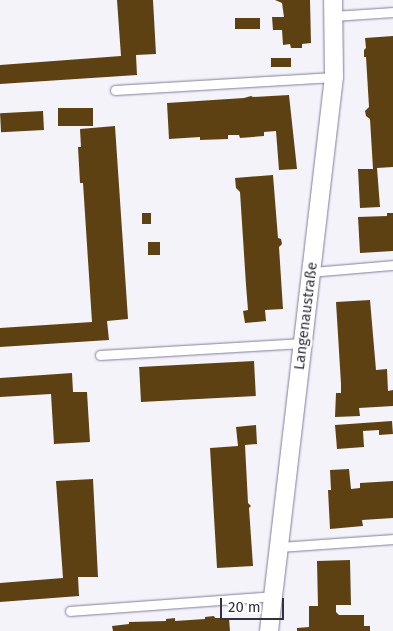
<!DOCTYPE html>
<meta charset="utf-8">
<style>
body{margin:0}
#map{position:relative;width:393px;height:631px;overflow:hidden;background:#f4f3fa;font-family:"Fira Sans",sans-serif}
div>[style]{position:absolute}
.building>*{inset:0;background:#5e4113;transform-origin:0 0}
.roads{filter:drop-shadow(0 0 1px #817d9a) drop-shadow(0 0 1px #817d9a)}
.lane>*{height:9px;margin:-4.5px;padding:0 4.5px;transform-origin:4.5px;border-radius:4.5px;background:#fff}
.street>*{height:18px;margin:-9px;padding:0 9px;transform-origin:9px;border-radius:9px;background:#fff}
span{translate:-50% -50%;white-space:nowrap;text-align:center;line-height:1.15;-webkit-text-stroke:5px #fff;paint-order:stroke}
.street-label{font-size:15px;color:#33313e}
.scale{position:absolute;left:220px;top:598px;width:64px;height:22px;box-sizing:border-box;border:2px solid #33313e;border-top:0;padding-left:6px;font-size:15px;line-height:18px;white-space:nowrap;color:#33313e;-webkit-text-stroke:4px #fff;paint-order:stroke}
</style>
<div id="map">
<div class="building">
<i style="clip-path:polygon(117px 0,153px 0,156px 54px,136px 55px,137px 75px,0 84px,0 65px,121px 56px)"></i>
<i style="clip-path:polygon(275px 0,310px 0,311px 43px,302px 44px,302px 48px,291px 48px,290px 44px,283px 45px,282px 30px,273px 30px,272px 17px,284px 17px,282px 3px)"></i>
<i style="left:260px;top:18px;width:11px;height:25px;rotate:90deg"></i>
<i style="clip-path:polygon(393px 36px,393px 167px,377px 168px,380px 207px,360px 208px,358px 169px,373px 169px,370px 119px,366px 116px,365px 111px,369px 107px,366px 57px,364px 57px,364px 50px,366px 48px,365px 38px)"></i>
<i style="left:291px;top:58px;width:9px;height:20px;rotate:90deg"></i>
<i style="clip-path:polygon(289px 95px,297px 169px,279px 170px,276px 131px,264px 132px,264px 136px,240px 138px,239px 135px,228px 135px,228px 139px,200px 140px,200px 137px,169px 139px,167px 103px,244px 98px,251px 96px,253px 97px)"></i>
<i style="left:93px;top:108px;width:18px;height:35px;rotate:90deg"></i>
<i style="left:43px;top:111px;width:19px;height:43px;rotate:87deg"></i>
<i style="clip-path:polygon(115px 126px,128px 319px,107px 321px,109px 340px,0 347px,0 328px,92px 322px,83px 183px,80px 183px,78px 147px,81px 147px,80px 129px)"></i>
<i style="clip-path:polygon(273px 175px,278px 238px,281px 239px,282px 244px,279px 247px,283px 309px,265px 310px,266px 321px,245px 323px,243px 311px,248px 310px,246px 285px,240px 192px,236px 188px,235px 178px)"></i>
<i style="left:142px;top:213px;width:9px;height:11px"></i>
<i style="clip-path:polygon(387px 213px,393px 213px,393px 251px,360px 253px,358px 217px,387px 216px)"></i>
<i style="left:148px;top:242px;width:12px;height:13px"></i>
<i style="clip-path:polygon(370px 300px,376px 370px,387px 369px,388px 391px,393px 390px,393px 406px,359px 408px,360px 416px,335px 417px,336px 393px,341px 393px,341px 384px,336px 302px)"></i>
<i style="left:254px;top:361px;width:35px;height:115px;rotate:87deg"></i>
<i style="clip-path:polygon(72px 373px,73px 392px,87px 392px,90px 442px,54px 444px,51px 394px,0 397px,0 378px)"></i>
<i style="clip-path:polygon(392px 421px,393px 434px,379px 435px,379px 430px,363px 431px,364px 447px,337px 449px,335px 425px)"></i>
<i style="clip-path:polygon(256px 425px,257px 444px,245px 445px,248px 503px,251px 506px,249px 508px,253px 566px,217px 568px,210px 448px,238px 446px,236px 427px)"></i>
<i style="clip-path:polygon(349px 469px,351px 489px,360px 488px,360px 483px,393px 481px,393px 518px,362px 520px,363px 526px,330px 529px,328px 490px,331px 490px,330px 470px)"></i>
<i style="clip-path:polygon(93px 479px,98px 577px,78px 577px,79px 596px,0 602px,0 583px,63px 578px,56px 481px)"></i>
<i style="clip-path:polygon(350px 560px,351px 605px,336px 605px,336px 612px,339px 615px,364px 615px,364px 626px,370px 626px,370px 631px,297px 631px,297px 628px,309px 627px,309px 606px,318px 606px,317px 561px)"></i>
<i style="clip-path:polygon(214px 616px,215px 618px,229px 618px,230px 631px,113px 631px,112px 626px,129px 624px,129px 622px,166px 621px,166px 619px,175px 618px,175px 621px,205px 619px,205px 617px)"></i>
</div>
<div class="roads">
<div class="lane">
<i style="left:334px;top:16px;width:59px;rotate:-3.9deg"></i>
<i style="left:115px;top:90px;width:219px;rotate:-3.4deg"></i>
<i style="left:311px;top:272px;width:82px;rotate:-4.9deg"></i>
<i style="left:100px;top:355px;width:203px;rotate:-3.4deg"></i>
<i style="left:280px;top:547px;width:113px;rotate:-4deg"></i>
<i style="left:70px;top:611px;width:205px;rotate:-4.2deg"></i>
</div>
<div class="street">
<i style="left:269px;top:631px;width:558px;rotate:-83.31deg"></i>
<i style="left:334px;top:77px;width:77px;rotate:-90.7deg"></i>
</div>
</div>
<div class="street-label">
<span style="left:306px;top:316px;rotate:-83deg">Langenaustraße</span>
</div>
<div class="scale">20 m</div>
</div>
